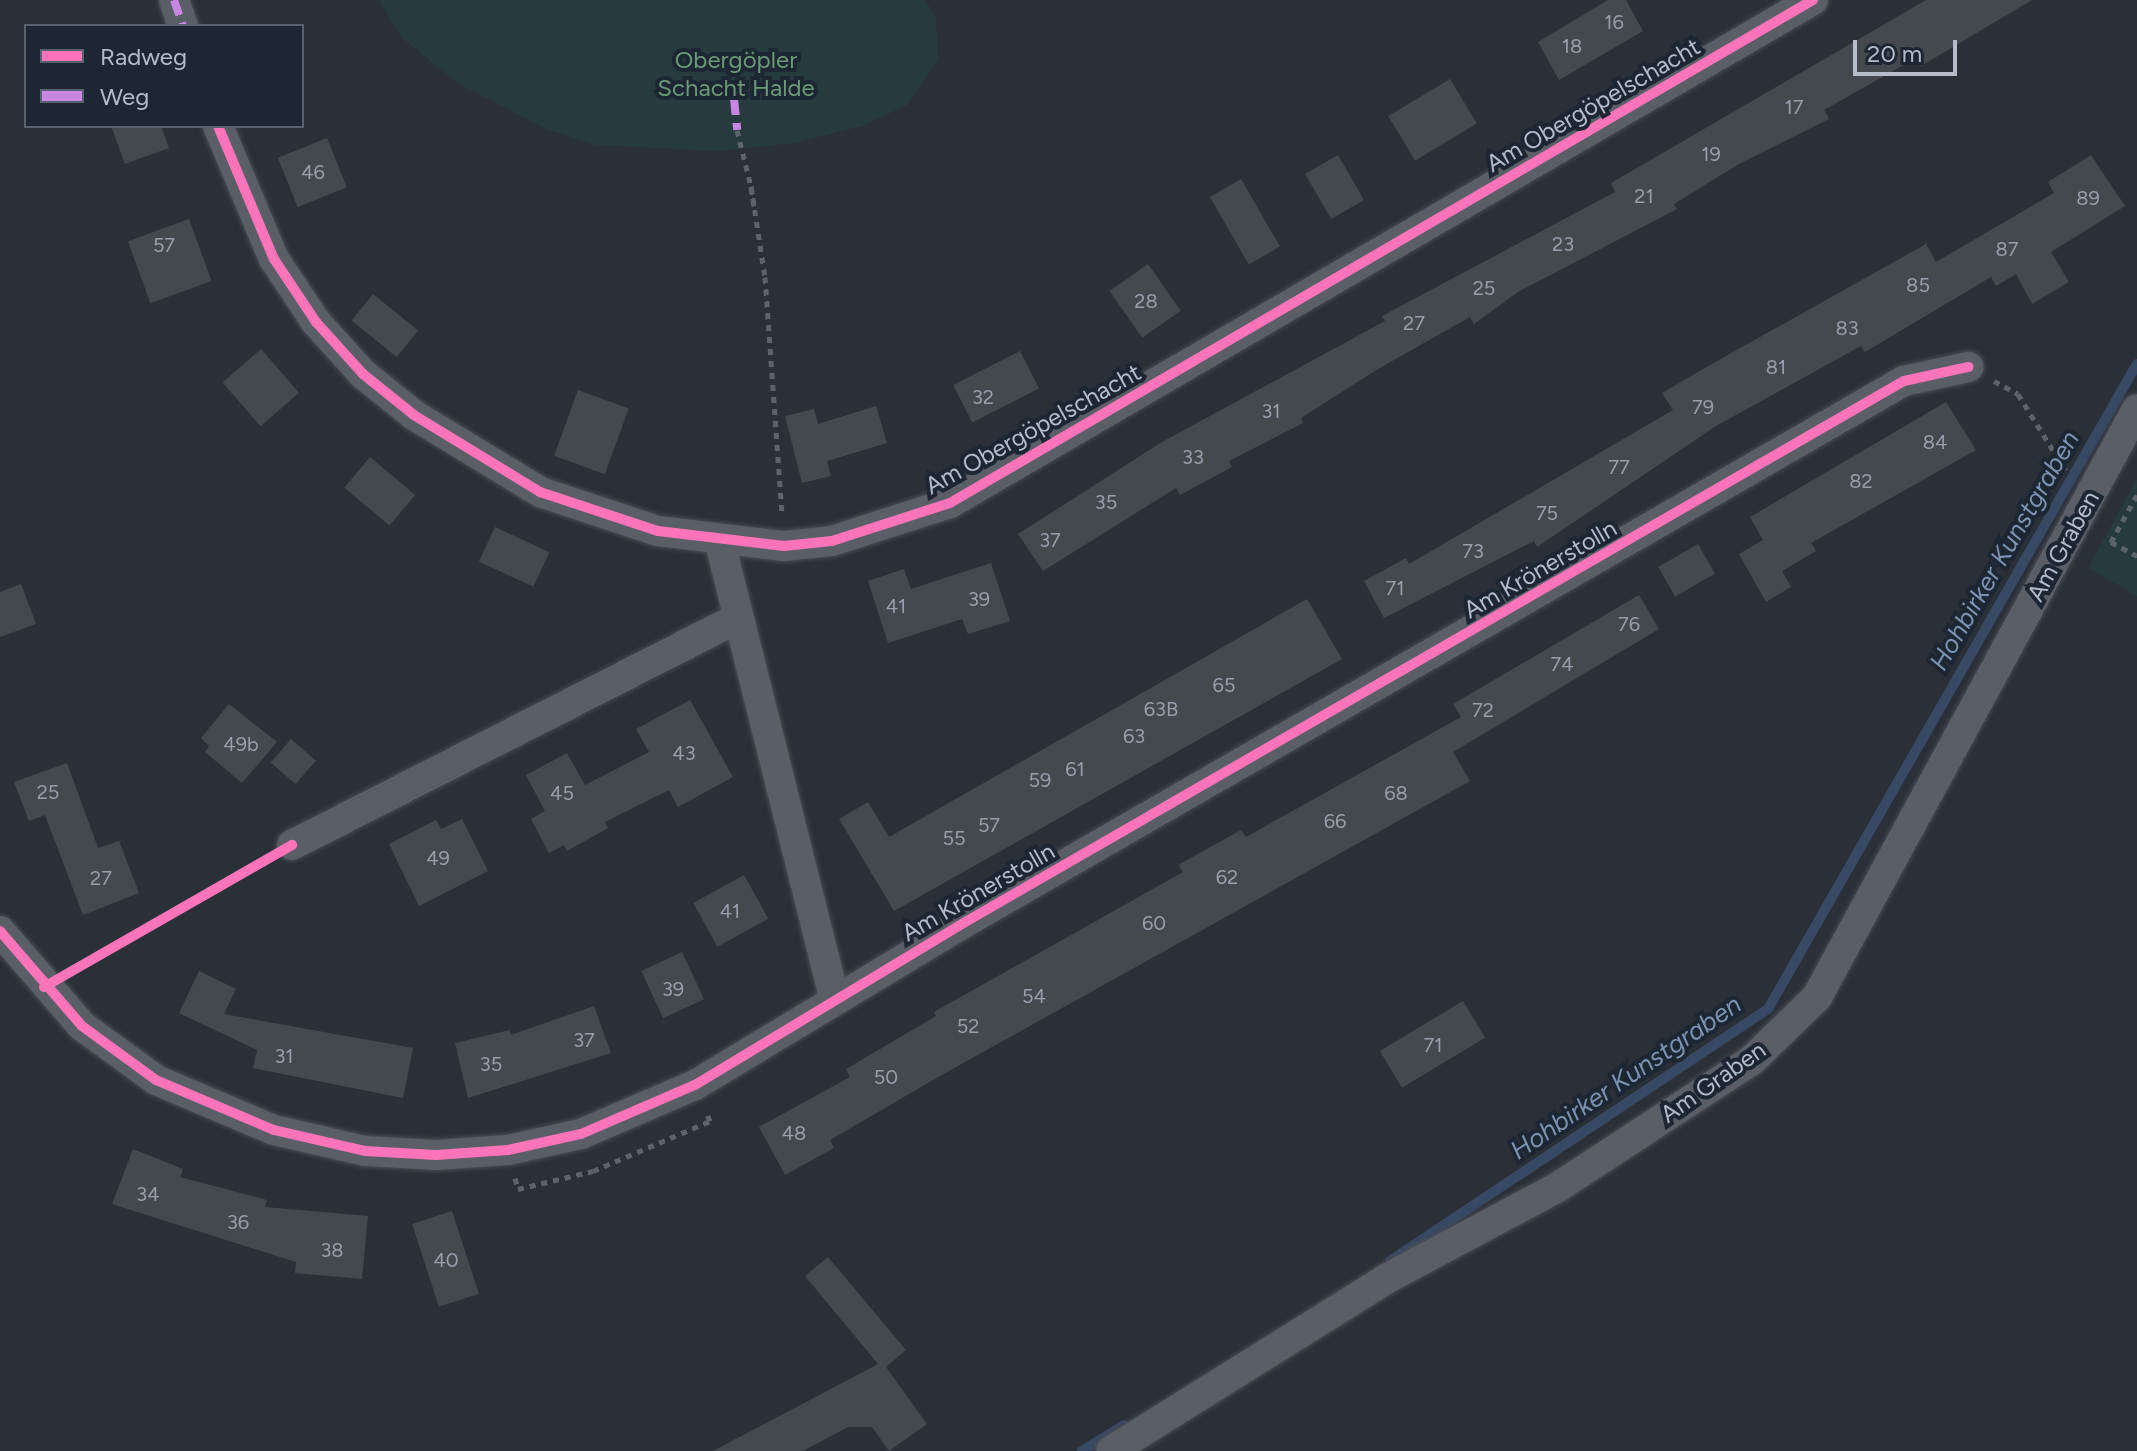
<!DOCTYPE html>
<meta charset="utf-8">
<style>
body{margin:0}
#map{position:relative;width:2137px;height:1451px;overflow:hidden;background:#2a3038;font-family:Figtree,sans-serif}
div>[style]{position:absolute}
.green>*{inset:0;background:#273a3e}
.stream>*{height:10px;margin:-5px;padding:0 5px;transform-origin:5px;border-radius:5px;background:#384963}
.building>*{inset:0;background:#444950;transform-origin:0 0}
.path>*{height:5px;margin-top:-2.5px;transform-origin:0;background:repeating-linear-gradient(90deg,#5d636a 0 6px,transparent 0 12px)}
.roads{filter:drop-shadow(0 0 2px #484c53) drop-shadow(0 0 2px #484c53)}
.minor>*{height:30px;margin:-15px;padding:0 15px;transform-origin:15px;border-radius:15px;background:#5a5e66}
.quiet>*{height:8px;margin-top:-4px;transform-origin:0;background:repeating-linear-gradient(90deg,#c787e3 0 16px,transparent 0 24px)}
.cycleway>*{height:10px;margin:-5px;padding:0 5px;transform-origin:5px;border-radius:5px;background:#fb73b8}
span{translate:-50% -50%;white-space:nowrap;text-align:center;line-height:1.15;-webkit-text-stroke:8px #1d2633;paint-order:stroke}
.number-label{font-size:20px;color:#989fab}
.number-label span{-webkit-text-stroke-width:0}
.park-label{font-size:24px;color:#6b9a76}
.street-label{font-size:24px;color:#b4bcc9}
.water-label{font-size:26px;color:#7c92b1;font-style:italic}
.legend{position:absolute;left:24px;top:24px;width:280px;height:104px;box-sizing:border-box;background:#1d2633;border:2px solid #59626f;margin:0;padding:10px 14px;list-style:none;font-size:24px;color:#b4bcc9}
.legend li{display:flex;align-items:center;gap:16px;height:40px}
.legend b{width:40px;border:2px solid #59626f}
.scale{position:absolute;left:1853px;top:40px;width:104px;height:36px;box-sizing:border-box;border:4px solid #b4bcc9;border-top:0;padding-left:10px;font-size:24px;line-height:28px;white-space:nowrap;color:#b4bcc9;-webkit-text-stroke:6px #1d2633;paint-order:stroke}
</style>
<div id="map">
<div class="green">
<i style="clip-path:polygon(379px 0,925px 0,936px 17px,938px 60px,907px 105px,862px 126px,795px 143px,717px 151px,596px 145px,547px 129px,459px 84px,402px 38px)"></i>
<i style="clip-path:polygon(2137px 479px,2137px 596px,2088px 568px)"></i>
</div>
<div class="stream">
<i style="left:1390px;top:1261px;width:454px;rotate:-33.7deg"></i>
<i style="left:1768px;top:1009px;width:743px;rotate:-60.23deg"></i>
<i style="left:1082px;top:1451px;width:49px;rotate:-31.8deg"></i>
</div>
<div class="building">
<i style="clip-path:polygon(1608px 0,1626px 0,1643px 31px,1559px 80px,1538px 42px)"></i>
<i style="clip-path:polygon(1926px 0,2032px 0,1921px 66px,1916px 58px,1824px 110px,1829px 119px,1739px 164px,1674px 204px,1677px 209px,1518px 292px,1474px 324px,1470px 317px,1378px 369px,1301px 418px,1303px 423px,1229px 461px,1232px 467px,1180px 495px,1176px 488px,1043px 571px,1018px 534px,1162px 442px,1385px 321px,1382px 316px,1615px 192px,1611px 183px)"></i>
<i style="left:1450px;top:79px;width:52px;height:72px;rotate:59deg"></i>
<i style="clip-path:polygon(111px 126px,161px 126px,169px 148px,125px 164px)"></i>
<i style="left:327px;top:138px;width:53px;height:53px;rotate:68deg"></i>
<i style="left:1338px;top:155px;width:52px;height:38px;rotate:60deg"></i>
<i style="clip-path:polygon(2091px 155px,2125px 206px,2051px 252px,2069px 282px,2032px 304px,2016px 274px,1996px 286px,1991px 277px,1865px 352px,1861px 346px,1716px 426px,1537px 547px,1534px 541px,1384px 618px,1364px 581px,1406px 558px,1409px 564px,1673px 410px,1662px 393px,1710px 365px,1926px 244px,1936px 262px,2054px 193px,2048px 182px)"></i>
<i style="left:1241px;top:179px;width:78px;height:36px;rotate:60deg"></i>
<i style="left:189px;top:219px;width:66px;height:65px;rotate:70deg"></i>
<i style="left:1148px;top:264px;width:57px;height:47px;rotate:55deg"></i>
<i style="left:373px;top:294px;width:58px;height:34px;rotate:39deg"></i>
<i style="left:261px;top:349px;width:58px;height:51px;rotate:49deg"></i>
<i style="left:1020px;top:351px;width:42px;height:75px;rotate:63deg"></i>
<i style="left:578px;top:390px;width:54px;height:70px;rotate:20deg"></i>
<i style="clip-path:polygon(1946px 402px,1976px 450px,1811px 543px,1816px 551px,1782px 571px,1791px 587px,1766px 602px,1739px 554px,1763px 540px,1750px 517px)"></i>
<i style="clip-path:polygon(876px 406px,887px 443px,827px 461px,831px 476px,802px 483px,785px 416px,814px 409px,818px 424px)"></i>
<i style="left:370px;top:457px;width:59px;height:40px;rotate:40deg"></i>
<i style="left:495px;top:527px;width:60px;height:38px;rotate:25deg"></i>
<i style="left:1698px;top:544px;width:34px;height:46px;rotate:60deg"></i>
<i style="clip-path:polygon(991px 563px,1010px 621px,968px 634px,962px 619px,888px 643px,868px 581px,904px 569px,911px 589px)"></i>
<i style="clip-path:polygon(21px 584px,36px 624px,0 637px,0 592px)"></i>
<i style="clip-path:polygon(1639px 595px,1659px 629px,1453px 752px,1470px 781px,940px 1076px,830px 1140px,834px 1148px,785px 1175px,759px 1127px,850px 1077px,846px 1069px,936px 1016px,934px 1012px,1183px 872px,1178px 865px,1241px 830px,1246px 837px,1461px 717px,1453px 704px)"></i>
<i style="clip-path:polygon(1307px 599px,1342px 659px,894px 911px,839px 819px,868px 802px,889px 837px)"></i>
<i style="clip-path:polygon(690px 700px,733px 777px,678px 807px,669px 790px,605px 822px,608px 828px,567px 851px,564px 845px,549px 853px,531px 819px,545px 811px,526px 775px,567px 753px,585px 785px,649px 752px,636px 729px)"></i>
<i style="clip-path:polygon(229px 704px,277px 742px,242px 783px,205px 752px,209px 746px,201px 738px)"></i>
<i style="left:291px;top:739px;width:33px;height:31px;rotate:41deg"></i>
<i style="clip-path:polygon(67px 763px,98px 848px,119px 841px,139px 893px,83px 915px,45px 815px,29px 821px,14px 782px)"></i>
<i style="clip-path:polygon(462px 819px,488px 871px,419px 906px,389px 844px,436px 820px,441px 829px)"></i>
<i style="left:744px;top:875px;width:50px;height:58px;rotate:61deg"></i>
<i style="left:682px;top:952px;width:52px;height:45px;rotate:65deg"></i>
<i style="clip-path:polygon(199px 971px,236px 989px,224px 1014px,413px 1048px,403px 1098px,253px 1068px,257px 1050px,179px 1013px)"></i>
<i style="left:1463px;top:1001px;width:43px;height:97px;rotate:59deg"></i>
<i style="clip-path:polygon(594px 1006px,611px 1053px,468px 1098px,455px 1043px,510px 1030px,511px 1035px)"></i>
<i style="clip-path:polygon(133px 1149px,183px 1169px,180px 1177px,267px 1200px,265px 1207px,368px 1216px,362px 1279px,295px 1273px,296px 1262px,112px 1204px)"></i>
<i style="left:452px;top:1211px;width:87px;height:42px;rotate:72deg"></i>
<i style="clip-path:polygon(828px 1257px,906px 1350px,886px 1367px,927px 1424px,889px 1451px,872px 1427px,848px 1427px,803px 1451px,713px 1451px,878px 1364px,805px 1276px)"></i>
</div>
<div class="path">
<i style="left:737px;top:130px;width:58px;rotate:76deg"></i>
<i style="left:754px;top:206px;width:20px;rotate:-99deg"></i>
<i style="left:751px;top:186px;width:92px;rotate:81.3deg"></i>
<i style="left:765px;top:277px;width:239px;rotate:85.9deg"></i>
<i style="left:1994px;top:381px;width:27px;rotate:28deg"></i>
<i style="left:2018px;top:394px;width:91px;rotate:58.1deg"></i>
<i style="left:2137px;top:495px;width:54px;rotate:119deg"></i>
<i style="left:2111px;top:542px;width:30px;rotate:28deg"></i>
<i style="left:515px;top:1178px;width:11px;rotate:75deg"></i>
<i style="left:518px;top:1189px;width:77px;rotate:-13.5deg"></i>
<i style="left:593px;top:1171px;width:127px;rotate:-23.1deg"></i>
<i style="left:710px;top:1121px;width:10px;rotate:-114deg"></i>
</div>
<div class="roads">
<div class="minor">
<i style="left:174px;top:0;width:28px;rotate:71deg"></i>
<i style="left:218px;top:126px;width:144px;rotate:67.2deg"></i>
<i style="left:274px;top:259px;width:76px;rotate:56.3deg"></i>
<i style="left:316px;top:322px;width:70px;rotate:47.9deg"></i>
<i style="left:363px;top:374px;width:65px;rotate:38.8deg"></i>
<i style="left:414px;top:415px;width:148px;rotate:31.4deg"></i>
<i style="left:540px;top:492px;width:124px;rotate:18.3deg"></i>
<i style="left:658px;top:531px;width:127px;rotate:6.8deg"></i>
<i style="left:784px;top:546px;width:48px;rotate:-5.9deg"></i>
<i style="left:832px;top:541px;width:124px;rotate:-17.9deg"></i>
<i style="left:950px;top:503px;width:999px;rotate:-30.24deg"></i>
<i style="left:720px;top:543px;width:471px;rotate:75.9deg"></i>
<i style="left:292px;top:845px;width:500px;rotate:-26.97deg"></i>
<i style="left:0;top:931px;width:125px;rotate:49.2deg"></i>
<i style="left:82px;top:1026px;width:92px;rotate:36.1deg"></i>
<i style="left:156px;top:1080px;width:128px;rotate:23deg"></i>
<i style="left:274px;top:1130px;width:93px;rotate:13deg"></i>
<i style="left:365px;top:1151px;width:71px;rotate:3.2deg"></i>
<i style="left:436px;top:1155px;width:72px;rotate:-4deg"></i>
<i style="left:508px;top:1150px;width:75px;rotate:-12.4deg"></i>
<i style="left:581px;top:1134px;width:124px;rotate:-23.3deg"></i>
<i style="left:695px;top:1085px;width:318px;rotate:-31.1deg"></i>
<i style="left:967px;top:921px;width:1081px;rotate:-29.96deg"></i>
<i style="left:1904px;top:381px;width:66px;rotate:-12.3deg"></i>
<i style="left:1111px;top:1451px;width:324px;rotate:-32deg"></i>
<i style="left:1386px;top:1279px;width:195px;rotate:-28.1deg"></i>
<i style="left:1558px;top:1187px;width:232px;rotate:-33.2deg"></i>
<i style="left:1752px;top:1060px;width:91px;rotate:-44.1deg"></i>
<i style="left:1817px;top:997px;width:669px;rotate:-61.44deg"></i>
</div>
</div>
<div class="quiet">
<i style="left:174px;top:0;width:28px;rotate:71deg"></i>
<i style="left:734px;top:99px;width:31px;rotate:84deg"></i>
</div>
<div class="cycleway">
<i style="left:218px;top:126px;width:144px;rotate:67.2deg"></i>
<i style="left:274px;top:259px;width:76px;rotate:56.3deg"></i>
<i style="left:316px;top:322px;width:70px;rotate:47.9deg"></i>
<i style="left:363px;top:374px;width:65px;rotate:38.8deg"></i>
<i style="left:414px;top:415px;width:148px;rotate:31.4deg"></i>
<i style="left:540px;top:492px;width:124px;rotate:18.3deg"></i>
<i style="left:658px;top:531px;width:127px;rotate:6.8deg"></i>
<i style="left:784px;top:546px;width:48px;rotate:-5.9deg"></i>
<i style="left:832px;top:541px;width:124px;rotate:-17.9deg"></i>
<i style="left:950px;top:503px;width:999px;rotate:-30.24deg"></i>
<i style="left:0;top:931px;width:125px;rotate:49.2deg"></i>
<i style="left:82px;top:1026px;width:92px;rotate:36.1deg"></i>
<i style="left:156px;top:1080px;width:128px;rotate:23deg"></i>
<i style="left:274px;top:1130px;width:93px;rotate:13deg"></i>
<i style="left:365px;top:1151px;width:71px;rotate:3.2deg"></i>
<i style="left:436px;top:1155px;width:72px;rotate:-4deg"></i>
<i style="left:508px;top:1150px;width:75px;rotate:-12.4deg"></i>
<i style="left:581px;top:1134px;width:124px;rotate:-23.3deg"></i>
<i style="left:695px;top:1085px;width:318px;rotate:-31.1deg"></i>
<i style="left:967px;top:921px;width:1081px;rotate:-29.96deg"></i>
<i style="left:1904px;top:381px;width:66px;rotate:-12.3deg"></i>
<i style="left:44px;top:987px;width:286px;rotate:-29.8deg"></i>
</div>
<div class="number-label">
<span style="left:1614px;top:22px">16</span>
<span style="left:1572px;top:46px">18</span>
<span style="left:1794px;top:107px">17</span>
<span style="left:1711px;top:154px">19</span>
<span style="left:313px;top:172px">46</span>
<span style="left:1644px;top:196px">21</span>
<span style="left:2088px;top:198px">89</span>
<span style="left:1563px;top:244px">23</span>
<span style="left:164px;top:245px">57</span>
<span style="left:2007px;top:249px">87</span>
<span style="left:1918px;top:285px">85</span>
<span style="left:1484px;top:288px">25</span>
<span style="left:1146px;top:301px">28</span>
<span style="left:1414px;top:323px">27</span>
<span style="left:1847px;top:328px">83</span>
<span style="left:1776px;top:367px">81</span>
<span style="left:983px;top:397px">32</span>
<span style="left:1703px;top:407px">79</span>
<span style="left:1271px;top:411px">31</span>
<span style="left:1935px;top:442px">84</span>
<span style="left:1193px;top:457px">33</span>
<span style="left:1619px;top:467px">77</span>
<span style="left:1861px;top:481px">82</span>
<span style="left:1106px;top:502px">35</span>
<span style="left:1547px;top:513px">75</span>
<span style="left:1050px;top:540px">37</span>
<span style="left:1473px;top:551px">73</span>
<span style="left:1395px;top:588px">71</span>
<span style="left:979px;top:599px">39</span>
<span style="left:896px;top:606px">41</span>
<span style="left:1629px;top:624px">76</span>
<span style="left:1562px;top:664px">74</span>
<span style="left:1224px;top:685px">65</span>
<span style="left:1161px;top:709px">63B</span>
<span style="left:1483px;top:710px">72</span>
<span style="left:1134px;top:736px">63</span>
<span style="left:241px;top:744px">49b</span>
<span style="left:684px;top:753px">43</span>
<span style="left:1075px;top:769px">61</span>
<span style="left:1040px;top:780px">59</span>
<span style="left:48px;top:792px">25</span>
<span style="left:562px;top:793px">45</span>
<span style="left:1396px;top:793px">68</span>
<span style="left:1335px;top:821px">66</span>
<span style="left:989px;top:825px">57</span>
<span style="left:954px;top:838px">55</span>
<span style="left:438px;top:858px">49</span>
<span style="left:1227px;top:877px">62</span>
<span style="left:101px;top:878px">27</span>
<span style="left:730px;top:911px">41</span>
<span style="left:1154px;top:923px">60</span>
<span style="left:673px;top:989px">39</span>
<span style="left:1034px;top:996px">54</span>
<span style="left:968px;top:1026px">52</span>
<span style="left:584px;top:1040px">37</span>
<span style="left:1433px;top:1045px">71</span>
<span style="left:284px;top:1056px">31</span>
<span style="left:491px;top:1064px">35</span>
<span style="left:886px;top:1077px">50</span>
<span style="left:794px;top:1133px">48</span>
<span style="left:148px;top:1194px">34</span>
<span style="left:238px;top:1222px">36</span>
<span style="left:332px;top:1250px">38</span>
<span style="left:446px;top:1260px">40</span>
</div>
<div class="park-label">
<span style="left:736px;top:74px">Obergöpler<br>Schacht Halde</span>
</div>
<div class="street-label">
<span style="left:1593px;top:105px;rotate:-30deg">Am Obergöpelschacht</span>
<span style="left:1033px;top:429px;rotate:-29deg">Am Obergöpelschacht</span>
<span style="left:2063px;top:546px;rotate:-61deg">Am Graben</span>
<span style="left:1540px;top:569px;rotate:-30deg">Am Krönerstolln</span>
<span style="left:978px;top:892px;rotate:-30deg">Am Krönerstolln</span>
<span style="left:1713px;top:1082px;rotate:-35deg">Am Graben</span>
</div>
<div class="water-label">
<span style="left:2005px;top:551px;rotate:-60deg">Hohbirker Kunstgraben</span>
<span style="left:1626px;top:1078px;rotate:-34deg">Hohbirker Kunstgraben</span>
</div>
<ul class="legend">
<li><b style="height:10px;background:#fb73b8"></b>Radweg</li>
<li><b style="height:10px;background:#c787e3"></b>Weg</li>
</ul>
<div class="scale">20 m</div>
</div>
